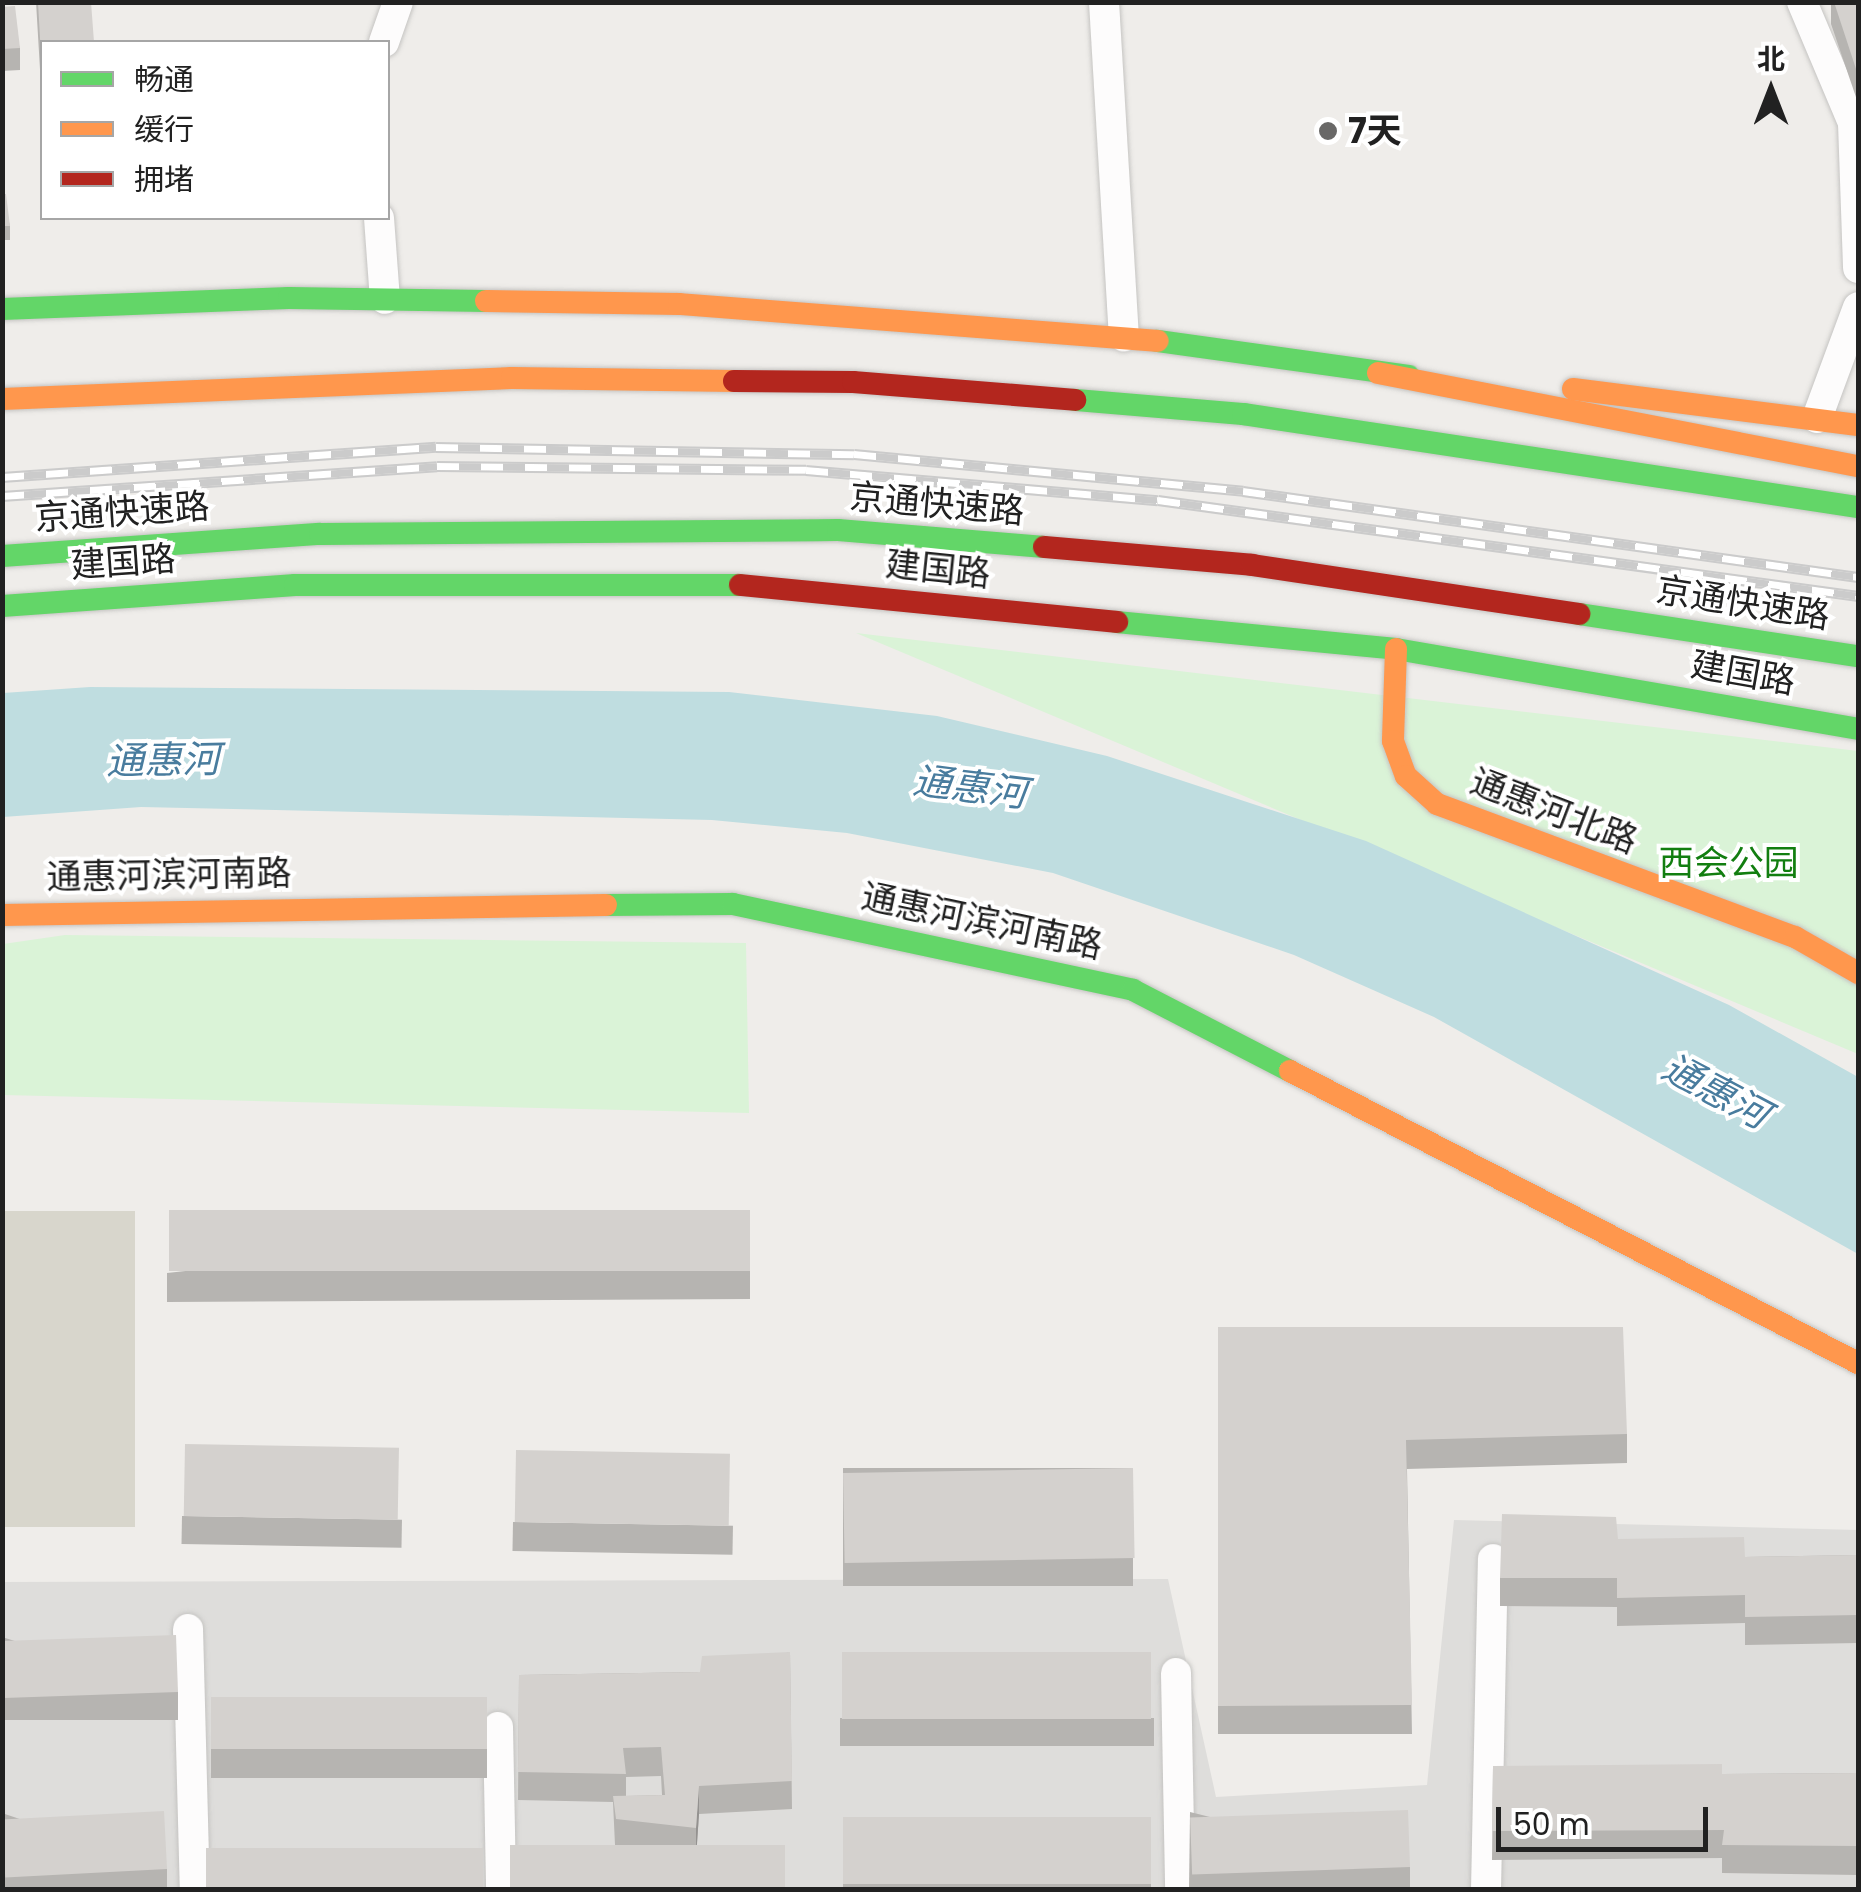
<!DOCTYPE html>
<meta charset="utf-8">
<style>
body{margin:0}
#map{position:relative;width:1861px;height:1892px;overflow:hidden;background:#efedea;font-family:Poppins,"Noto Sans SC",sans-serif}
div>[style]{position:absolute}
.residential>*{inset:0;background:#dedddb}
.construction>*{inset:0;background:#d8d6cc;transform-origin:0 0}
.park>*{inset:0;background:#daf3d7}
.water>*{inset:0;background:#bfdde0}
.roads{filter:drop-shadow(0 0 2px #c5c4c2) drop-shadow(0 0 2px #c5c4c2)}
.street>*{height:30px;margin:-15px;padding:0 15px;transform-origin:15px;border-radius:15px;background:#fdfcfc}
.fast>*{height:22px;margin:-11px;padding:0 11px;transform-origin:11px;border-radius:11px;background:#63d668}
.slow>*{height:22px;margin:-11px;padding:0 11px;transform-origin:11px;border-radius:11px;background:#ff974d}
.jam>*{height:22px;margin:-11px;padding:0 11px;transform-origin:11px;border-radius:11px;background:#b3261e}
.rail>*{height:11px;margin-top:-5.5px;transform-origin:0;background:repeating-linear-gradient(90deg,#fff 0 22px,#cbcbcb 0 44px);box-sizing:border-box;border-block:2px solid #cbcbcb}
.wall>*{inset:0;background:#b6b4b1;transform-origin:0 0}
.shaded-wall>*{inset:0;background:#949290}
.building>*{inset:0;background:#d4d1ce;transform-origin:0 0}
.dots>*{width:28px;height:28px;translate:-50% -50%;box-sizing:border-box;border:5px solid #fff;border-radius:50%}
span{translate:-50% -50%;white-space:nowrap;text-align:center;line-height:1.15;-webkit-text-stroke:8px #fff;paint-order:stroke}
.poi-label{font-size:35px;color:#212121;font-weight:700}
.left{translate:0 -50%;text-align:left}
.street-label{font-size:35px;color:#212121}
.park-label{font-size:35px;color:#127e10}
.water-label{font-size:38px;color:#497c9e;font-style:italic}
.frame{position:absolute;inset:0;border:5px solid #212121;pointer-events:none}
.legend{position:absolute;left:40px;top:40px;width:350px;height:180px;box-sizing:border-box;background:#fff;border:2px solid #a6a6a6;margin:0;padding:12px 18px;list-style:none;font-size:30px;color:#212121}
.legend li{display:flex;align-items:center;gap:20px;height:50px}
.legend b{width:50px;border:2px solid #a6a6a6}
.north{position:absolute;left:1721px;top:40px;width:100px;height:100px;-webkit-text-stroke:8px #fff;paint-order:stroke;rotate:0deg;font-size:28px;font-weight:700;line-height:40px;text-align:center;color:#212121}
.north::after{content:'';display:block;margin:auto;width:35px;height:45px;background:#212121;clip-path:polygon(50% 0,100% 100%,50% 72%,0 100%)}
.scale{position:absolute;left:1496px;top:1807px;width:212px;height:45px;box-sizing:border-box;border:5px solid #212121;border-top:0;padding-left:12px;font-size:30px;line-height:35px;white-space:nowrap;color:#212121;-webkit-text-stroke:8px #fff;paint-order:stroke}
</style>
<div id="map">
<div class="residential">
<i style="clip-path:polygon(1454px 1520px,1858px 1530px,1858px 1889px,3px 1889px,2px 1582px,1168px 1579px,1216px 1797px,1427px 1785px)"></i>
</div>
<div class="construction">
<i style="left:3px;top:1211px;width:132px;height:316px"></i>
</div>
<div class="park">
<i style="clip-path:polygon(856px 633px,1858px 751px,1858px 1054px)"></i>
<i style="clip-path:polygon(65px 935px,746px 943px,749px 1113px,3px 1095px,3px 944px)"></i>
</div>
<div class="water">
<i style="clip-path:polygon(90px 687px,729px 692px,937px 716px,1107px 756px,1366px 841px,1729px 1005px,1858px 1077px,1858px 1254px,1434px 1017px,1294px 955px,1053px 873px,847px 833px,712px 820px,141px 807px,3px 817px,3px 693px)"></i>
</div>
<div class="roads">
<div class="street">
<i style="left:1104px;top:2px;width:335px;rotate:86.6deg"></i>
<i style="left:1802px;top:2px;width:131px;rotate:67.1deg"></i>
<i style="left:1853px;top:123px;width:145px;rotate:88deg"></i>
<i style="left:384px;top:42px;width:42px;rotate:-70.7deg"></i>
<i style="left:379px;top:218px;width:81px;rotate:85.8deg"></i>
<i style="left:1817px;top:418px;width:118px;rotate:-69.7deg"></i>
<i style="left:188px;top:1629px;width:261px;rotate:88.5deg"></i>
<i style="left:1176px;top:1673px;width:217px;rotate:88.9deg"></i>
<i style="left:498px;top:1727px;width:163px;rotate:88.9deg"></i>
<i style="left:1486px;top:1890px;width:331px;rotate:-88.8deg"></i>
</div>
<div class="fast">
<i style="left:2px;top:309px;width:287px;rotate:-2.2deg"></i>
<i style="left:289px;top:298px;width:197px;rotate:0.9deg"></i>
<i style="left:1158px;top:341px;width:253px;rotate:7.9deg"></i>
<i style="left:1075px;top:400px;width:169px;rotate:4.8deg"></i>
<i style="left:1243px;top:414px;width:622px;rotate:8.6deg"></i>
<i style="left:2px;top:556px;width:319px;rotate:-4deg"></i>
<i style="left:320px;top:534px;width:518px;rotate:-0.44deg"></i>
<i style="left:838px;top:530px;width:207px;rotate:4.7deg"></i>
<i style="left:2px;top:606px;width:294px;rotate:-4.1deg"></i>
<i style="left:295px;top:585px;width:445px"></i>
<i style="left:1579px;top:614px;width:282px;rotate:8.6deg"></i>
<i style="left:1117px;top:622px;width:280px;rotate:5.5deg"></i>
<i style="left:1396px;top:649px;width:469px;rotate:9.8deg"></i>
<i style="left:606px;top:905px;width:127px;rotate:-0.5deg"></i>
<i style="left:733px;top:904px;width:409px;rotate:12.1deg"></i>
<i style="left:1133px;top:990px;width:177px;rotate:27.3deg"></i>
</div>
<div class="slow">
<i style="left:486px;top:301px;width:193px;rotate:0.9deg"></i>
<i style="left:679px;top:304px;width:480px;rotate:4.4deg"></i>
<i style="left:1378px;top:373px;width:489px;rotate:11deg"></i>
<i style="left:1573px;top:389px;width:287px;rotate:7.2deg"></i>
<i style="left:2px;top:399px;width:510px;rotate:-2.36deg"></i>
<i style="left:512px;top:378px;width:222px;rotate:0.8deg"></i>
<i style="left:1396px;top:649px;width:92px;rotate:91.9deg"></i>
<i style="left:1393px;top:741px;width:37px;rotate:70deg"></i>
<i style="left:1406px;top:776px;width:42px;rotate:42.1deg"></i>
<i style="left:1437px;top:804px;width:382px;rotate:20.4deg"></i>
<i style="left:1795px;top:937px;width:73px;rotate:29.7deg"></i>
<i style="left:2px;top:915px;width:604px;rotate:-0.95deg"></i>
<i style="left:1290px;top:1071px;width:639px;rotate:27.21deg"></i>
</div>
<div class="jam">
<i style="left:734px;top:381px;width:119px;rotate:0.5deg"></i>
<i style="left:853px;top:382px;width:223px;rotate:4.6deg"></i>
<i style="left:1044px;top:547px;width:209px;rotate:4.9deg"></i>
<i style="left:1252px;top:565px;width:331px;rotate:8.5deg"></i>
<i style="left:740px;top:585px;width:379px;rotate:5.6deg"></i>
</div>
</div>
<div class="rail">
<i style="left:2px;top:477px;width:435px;rotate:-4deg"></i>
<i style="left:436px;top:447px;width:418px;rotate:1deg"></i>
<i style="left:854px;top:454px;width:391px;rotate:5.4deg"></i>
<i style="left:1243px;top:491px;width:621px;rotate:7.96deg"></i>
<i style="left:2px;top:496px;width:436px;rotate:-3.9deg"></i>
<i style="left:437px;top:466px;width:369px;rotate:0.6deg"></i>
<i style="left:806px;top:470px;width:353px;rotate:4.9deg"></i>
<i style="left:1158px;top:500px;width:707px;rotate:7.81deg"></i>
</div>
<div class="wall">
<i style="clip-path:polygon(36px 2px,91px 2px,42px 42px,42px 103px)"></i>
<i style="clip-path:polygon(1831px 2px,1858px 2px,1858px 103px,1831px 24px)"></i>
<i style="clip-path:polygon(2px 7px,20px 48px,20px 70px,2px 71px)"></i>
<i style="clip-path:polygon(2px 194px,10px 226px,10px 240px,2px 240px)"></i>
<i style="clip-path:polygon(750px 1210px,750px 1299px,167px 1302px,167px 1273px)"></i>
<i style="clip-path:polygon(1218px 1327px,1627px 1434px,1627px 1463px,1407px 1469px,1412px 1734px,1218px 1734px)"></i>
<i style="left:1133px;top:1468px;width:118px;height:290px;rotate:90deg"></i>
<i style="left:182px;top:1516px;width:220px;height:28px;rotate:1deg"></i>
<i style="left:513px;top:1522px;width:220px;height:29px;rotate:1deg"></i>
<i style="clip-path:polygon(1618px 1539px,1745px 1557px,1858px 1555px,1858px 1643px,1745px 1645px,1745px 1623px,1617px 1626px,1617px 1607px,1500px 1606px,1500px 1578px)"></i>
<i style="clip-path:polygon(2px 1637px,178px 1692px,178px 1720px,2px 1720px)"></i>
<i style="clip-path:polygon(evenodd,790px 1652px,792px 1809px,699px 1814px,697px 1845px,615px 1845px,613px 1802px,518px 1800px,519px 1675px,700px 1672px,790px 1652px,661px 1776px,662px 1795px,626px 1796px,626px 1777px,661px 1776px)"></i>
<i style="left:211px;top:1697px;width:276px;height:81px"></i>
<i style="left:1154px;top:1718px;width:28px;height:314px;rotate:90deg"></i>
<i style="clip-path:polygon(1493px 1766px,1722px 1774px,1858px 1773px,1858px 1875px,1722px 1873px,1722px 1858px,1492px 1860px)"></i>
<i style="clip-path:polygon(1190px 1812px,1410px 1867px,1410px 1890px,1189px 1890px)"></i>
<i style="clip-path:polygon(2px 1813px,167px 1869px,167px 1890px,2px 1890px)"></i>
<i style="left:843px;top:1817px;width:308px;height:73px"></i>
</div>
<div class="shaded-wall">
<i style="clip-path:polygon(699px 1786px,699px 1814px,696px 1857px,696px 1828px)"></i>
</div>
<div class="building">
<i style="clip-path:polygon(38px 2px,91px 2px,94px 42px,42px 42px,42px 74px)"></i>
<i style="clip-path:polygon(1834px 2px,1858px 2px,1858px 75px)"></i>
<i style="clip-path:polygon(15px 6px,20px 48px,2px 49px,2px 7px)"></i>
<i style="clip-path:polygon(2px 194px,6px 194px,10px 226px,2px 226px)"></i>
<i style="left:750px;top:1210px;width:61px;height:581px;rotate:90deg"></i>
<i style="clip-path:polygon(1218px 1327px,1623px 1327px,1627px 1434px,1406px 1440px,1412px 1705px,1218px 1706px)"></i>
<i style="left:185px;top:1444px;width:214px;height:72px;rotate:1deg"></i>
<i style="left:516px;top:1450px;width:214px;height:72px;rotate:1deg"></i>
<i style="left:1133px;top:1468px;width:90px;height:290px;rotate:89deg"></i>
<i style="clip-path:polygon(1502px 1514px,1616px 1517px,1618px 1539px,1744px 1537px,1745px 1557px,1858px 1555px,1858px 1615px,1745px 1617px,1745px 1595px,1617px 1598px,1617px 1578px,1500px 1578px)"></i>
<i style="left:176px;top:1635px;width:57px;height:174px;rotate:88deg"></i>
<i style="clip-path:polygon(790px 1652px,792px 1781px,699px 1786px,696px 1828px,616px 1819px,613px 1796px,665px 1795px,661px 1747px,623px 1748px,626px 1774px,518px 1772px,519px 1675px,700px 1672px,702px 1656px)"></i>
<i style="left:842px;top:1652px;width:309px;height:67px"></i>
<i style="left:211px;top:1697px;width:276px;height:52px"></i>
<i style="clip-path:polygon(1722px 1764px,1722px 1774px,1858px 1773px,1858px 1846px,1722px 1845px,1724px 1830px,1492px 1831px,1493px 1766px)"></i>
<i style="left:1408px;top:1810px;width:57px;height:218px;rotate:88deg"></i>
<i style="left:164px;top:1811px;width:58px;height:162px;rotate:87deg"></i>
<i style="left:843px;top:1817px;width:308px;height:67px"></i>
<i style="left:510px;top:1845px;width:275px;height:45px"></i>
<i style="left:206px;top:1848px;width:277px;height:42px"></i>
</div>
<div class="dots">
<i style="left:1328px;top:131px;background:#696867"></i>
</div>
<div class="poi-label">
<span class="left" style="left:1348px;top:131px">7天</span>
</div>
<div class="street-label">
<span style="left:937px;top:504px;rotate:5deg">京通快速路</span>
<span style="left:122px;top:512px;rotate:-4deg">京通快速路</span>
<span style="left:123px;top:562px;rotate:-4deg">建国路</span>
<span style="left:938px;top:569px;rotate:6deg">建国路</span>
<span style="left:1743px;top:603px;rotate:9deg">京通快速路</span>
<span style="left:1743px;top:673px;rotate:10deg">建国路</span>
<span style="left:1554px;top:811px;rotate:21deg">通惠河北路</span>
<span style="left:169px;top:875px;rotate:-1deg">通惠河滨河南路</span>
<span style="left:982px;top:921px;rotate:12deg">通惠河滨河南路</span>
</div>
<div class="park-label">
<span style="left:1729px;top:863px">西会公园</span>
</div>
<div class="water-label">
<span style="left:163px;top:760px;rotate:-1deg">通惠河</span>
<span style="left:970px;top:787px;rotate:7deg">通惠河</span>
<span style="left:1716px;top:1091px;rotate:28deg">通惠河</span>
</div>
<div class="frame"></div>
<ul class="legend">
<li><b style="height:12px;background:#63d668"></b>畅通</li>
<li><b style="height:12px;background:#ff974d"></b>缓行</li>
<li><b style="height:12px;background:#b3261e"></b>拥堵</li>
</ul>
<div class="north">北</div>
<div class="scale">50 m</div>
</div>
